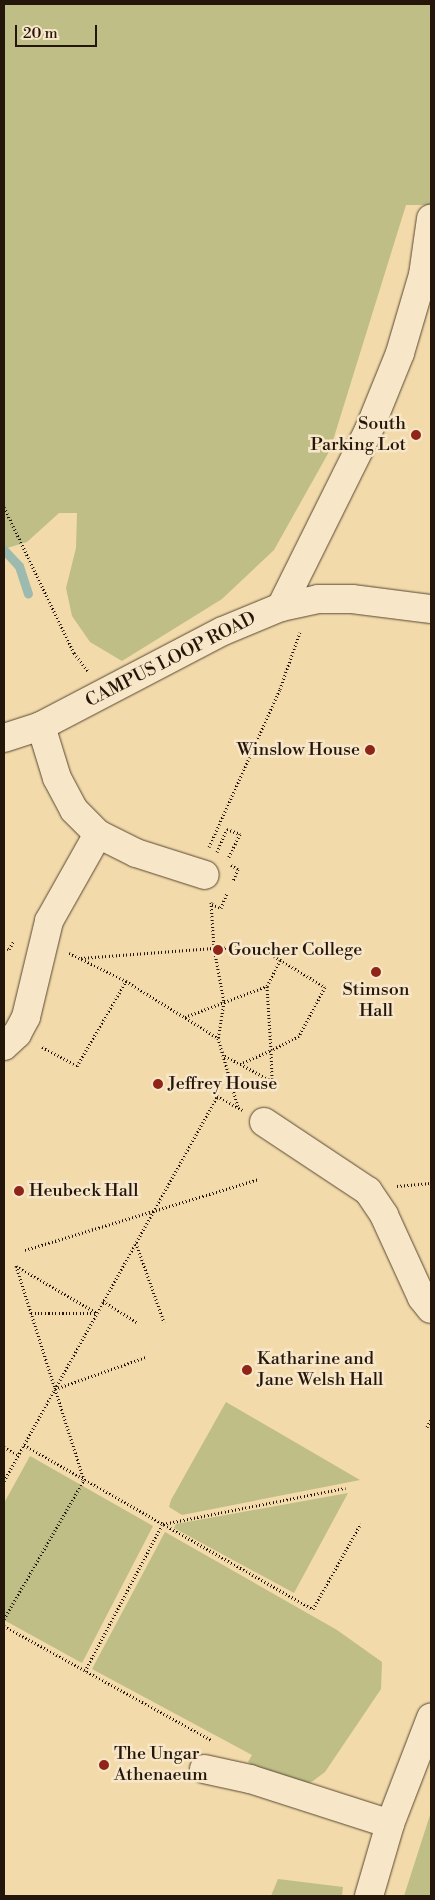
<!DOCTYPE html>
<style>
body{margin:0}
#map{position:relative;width:435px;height:1900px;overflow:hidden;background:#f2daaa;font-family:"Libre Bodoni",serif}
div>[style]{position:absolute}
.green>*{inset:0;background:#bebe86}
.stream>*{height:9px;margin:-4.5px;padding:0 4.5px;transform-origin:4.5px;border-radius:4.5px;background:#9cbaae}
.path>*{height:3px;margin-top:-1.5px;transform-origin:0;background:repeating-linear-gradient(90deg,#25160b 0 1px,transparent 0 3.5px)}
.roads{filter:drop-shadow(0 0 1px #584733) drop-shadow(0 0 1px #584733)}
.minor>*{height:28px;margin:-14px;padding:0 14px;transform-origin:14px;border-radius:14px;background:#f7e7c8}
.dots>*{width:14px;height:14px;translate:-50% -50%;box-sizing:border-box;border:2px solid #f7e7c8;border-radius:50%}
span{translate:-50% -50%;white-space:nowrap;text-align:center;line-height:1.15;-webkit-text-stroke:5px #f7e7c8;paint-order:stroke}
.poi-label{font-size:18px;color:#25160b}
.right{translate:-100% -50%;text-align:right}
.left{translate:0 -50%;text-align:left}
.street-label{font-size:18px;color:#25160b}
.frame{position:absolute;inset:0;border:5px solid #25160b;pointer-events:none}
.scale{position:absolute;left:15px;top:25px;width:82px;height:22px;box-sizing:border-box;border:2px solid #25160b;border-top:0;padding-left:6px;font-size:15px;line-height:18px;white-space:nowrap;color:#25160b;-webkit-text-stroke:4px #f7e7c8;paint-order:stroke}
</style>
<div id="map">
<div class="green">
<i style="clip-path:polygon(4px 4px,431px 4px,431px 205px,406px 205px,330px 450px,274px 550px,222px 599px,122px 661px,90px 642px,72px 616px,66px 588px,76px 548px,77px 513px,59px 513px,27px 542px,4px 549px)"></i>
<i style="clip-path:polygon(226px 1402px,360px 1480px,182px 1515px,169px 1507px,171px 1500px)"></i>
<i style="clip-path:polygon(30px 1456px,153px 1526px,82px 1663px,4px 1620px,4px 1503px)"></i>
<i style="clip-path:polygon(348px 1493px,294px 1593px,174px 1528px,176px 1524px)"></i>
<i style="clip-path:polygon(165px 1532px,337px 1630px,382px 1662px,381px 1689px,325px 1772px,313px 1781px,304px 1785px,260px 1771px,248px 1762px,252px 1755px,92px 1669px)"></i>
<i style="clip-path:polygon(431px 1812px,431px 1896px,404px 1896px)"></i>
<i style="clip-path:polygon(278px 1879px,343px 1887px,342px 1896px,271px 1896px)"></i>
</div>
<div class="stream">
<i style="left:4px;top:550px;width:22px;rotate:47deg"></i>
<i style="left:19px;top:566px;width:29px;rotate:72deg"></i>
</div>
<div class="path">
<i style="left:4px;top:507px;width:162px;rotate:64.4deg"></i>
<i style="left:74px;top:653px;width:23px;rotate:52deg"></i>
<i style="left:209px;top:847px;width:173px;rotate:-65.8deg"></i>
<i style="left:280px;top:689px;width:60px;rotate:-70.7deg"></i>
<i style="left:217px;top:852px;width:25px;rotate:-67deg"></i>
<i style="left:227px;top:829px;width:14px;rotate:21deg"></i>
<i style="left:240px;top:834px;width:28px;rotate:116deg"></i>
<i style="left:231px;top:865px;width:8px;rotate:30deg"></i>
<i style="left:238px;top:869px;width:13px;rotate:113deg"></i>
<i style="left:211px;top:902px;width:46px;rotate:86.3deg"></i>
<i style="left:214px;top:948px;width:45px;rotate:-1.3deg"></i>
<i style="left:259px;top:947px;width:77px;rotate:31.2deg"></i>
<i style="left:325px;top:987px;width:55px;rotate:118deg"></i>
<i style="left:299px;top:1036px;width:31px;rotate:153deg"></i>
<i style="left:271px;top:1050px;width:31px;rotate:88deg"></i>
<i style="left:272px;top:1081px;width:55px;rotate:-152deg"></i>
<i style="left:212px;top:904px;width:10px;rotate:24deg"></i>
<i style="left:221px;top:908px;width:16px;rotate:-68deg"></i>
<i style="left:4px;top:948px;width:5px;rotate:11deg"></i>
<i style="left:9px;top:949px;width:9px;rotate:-58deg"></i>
<i style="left:69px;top:953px;width:64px;rotate:26.2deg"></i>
<i style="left:81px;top:958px;width:133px;rotate:-4.3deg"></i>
<i style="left:214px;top:948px;width:55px;rotate:79.5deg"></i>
<i style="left:224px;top:1002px;width:36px;rotate:99deg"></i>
<i style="left:218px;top:1038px;width:72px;rotate:73.8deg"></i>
<i style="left:185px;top:1017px;width:88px;rotate:-20.7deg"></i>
<i style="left:42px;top:1047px;width:40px;rotate:28deg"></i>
<i style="left:77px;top:1066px;width:98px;rotate:-60deg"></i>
<i style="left:126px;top:981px;width:108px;rotate:31.8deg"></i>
<i style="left:240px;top:1064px;width:34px;rotate:-24deg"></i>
<i style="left:271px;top:1050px;width:64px;rotate:-93.6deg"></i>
<i style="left:267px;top:986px;width:29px;rotate:-63deg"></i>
<i style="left:397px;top:1186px;width:34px;rotate:-5deg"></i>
<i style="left:136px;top:1243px;width:84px;rotate:70.5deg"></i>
<i style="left:25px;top:1250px;width:244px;rotate:-16.9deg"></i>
<i style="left:16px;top:1266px;width:94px;rotate:30.1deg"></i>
<i style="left:103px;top:1301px;width:41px;rotate:32.2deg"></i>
<i style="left:31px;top:1313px;width:64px"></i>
<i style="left:55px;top:1389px;width:96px;rotate:-19.4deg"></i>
<i style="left:427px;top:1427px;width:9px;rotate:-63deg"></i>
<i style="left:24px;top:1445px;width:332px;rotate:29.6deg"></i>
<i style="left:313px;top:1609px;width:98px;rotate:-60.8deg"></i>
<i style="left:4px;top:1447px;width:16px;rotate:30deg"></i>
<i style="left:4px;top:1481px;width:440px;rotate:-61deg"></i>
<i style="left:217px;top:1096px;width:29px;rotate:29deg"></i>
<i style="left:163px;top:1524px;width:186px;rotate:-11.2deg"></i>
<i style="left:4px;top:1619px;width:160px;rotate:-60.1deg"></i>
<i style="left:84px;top:1480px;width:225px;rotate:-107.6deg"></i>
<i style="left:4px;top:1626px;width:236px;rotate:28.8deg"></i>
<i style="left:85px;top:1671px;width:165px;rotate:-62.2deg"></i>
</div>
<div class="roads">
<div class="minor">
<i style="left:281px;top:607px;width:195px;rotate:-63.6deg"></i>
<i style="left:368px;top:432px;width:85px;rotate:-67.9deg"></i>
<i style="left:400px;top:353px;width:81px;rotate:-73.6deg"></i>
<i style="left:423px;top:275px;width:57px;rotate:-81.9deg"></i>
<i style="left:41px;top:726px;width:54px;rotate:72.9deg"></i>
<i style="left:57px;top:778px;width:36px;rotate:62deg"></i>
<i style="left:74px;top:810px;width:34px;rotate:45deg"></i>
<i style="left:98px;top:834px;width:42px;rotate:26.6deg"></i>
<i style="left:136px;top:853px;width:72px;rotate:17.7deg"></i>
<i style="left:4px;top:738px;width:39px;rotate:-18deg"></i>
<i style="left:41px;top:726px;width:205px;rotate:-27.6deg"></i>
<i style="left:223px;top:631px;width:63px;rotate:-22.5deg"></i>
<i style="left:281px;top:607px;width:38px;rotate:-12deg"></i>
<i style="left:318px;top:599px;width:34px"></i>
<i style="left:352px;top:599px;width:80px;rotate:7.2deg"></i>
<i style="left:4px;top:1046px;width:18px;rotate:-43deg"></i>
<i style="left:17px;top:1034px;width:19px;rotate:-62deg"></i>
<i style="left:26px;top:1017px;width:99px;rotate:-76.5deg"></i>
<i style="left:49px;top:921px;width:100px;rotate:-60.6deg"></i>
<i style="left:264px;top:1122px;width:125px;rotate:33.6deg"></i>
<i style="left:368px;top:1191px;width:29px;rotate:56deg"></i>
<i style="left:384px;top:1215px;width:91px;rotate:65.4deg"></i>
<i style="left:422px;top:1298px;width:14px;rotate:51deg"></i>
<i style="left:204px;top:1769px;width:47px;rotate:12.3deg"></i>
<i style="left:250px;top:1779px;width:147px;rotate:17.8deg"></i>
<i style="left:369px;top:1896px;width:75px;rotate:-73.7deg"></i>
<i style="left:390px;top:1824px;width:114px;rotate:-68.9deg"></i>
</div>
</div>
<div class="dots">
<i style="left:416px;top:435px;background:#8f2418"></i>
<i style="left:370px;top:750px;background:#8f2418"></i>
<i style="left:218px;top:950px;background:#8f2418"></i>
<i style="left:376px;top:972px;background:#8f2418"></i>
<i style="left:158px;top:1084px;background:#8f2418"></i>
<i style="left:19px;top:1191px;background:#8f2418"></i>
<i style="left:247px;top:1370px;background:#8f2418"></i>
<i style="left:104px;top:1765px;background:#8f2418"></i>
</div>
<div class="poi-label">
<span class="right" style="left:406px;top:435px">South<br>Parking Lot</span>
<span class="right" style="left:360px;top:750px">Winslow House</span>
<span class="left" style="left:228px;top:950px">Goucher College</span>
<span style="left:376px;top:1001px">Stimson<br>Hall</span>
<span class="left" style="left:168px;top:1084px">Jeffrey House</span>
<span class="left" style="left:29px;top:1191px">Heubeck Hall</span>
<span class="left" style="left:257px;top:1370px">Katharine and<br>Jane Welsh Hall</span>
<span class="left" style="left:114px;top:1765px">The Ungar<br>Athenaeum</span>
</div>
<div class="street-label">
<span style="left:171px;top:660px;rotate:-27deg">CAMPUS LOOP ROAD</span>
</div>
<div class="frame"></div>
<div class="scale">20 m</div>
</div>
